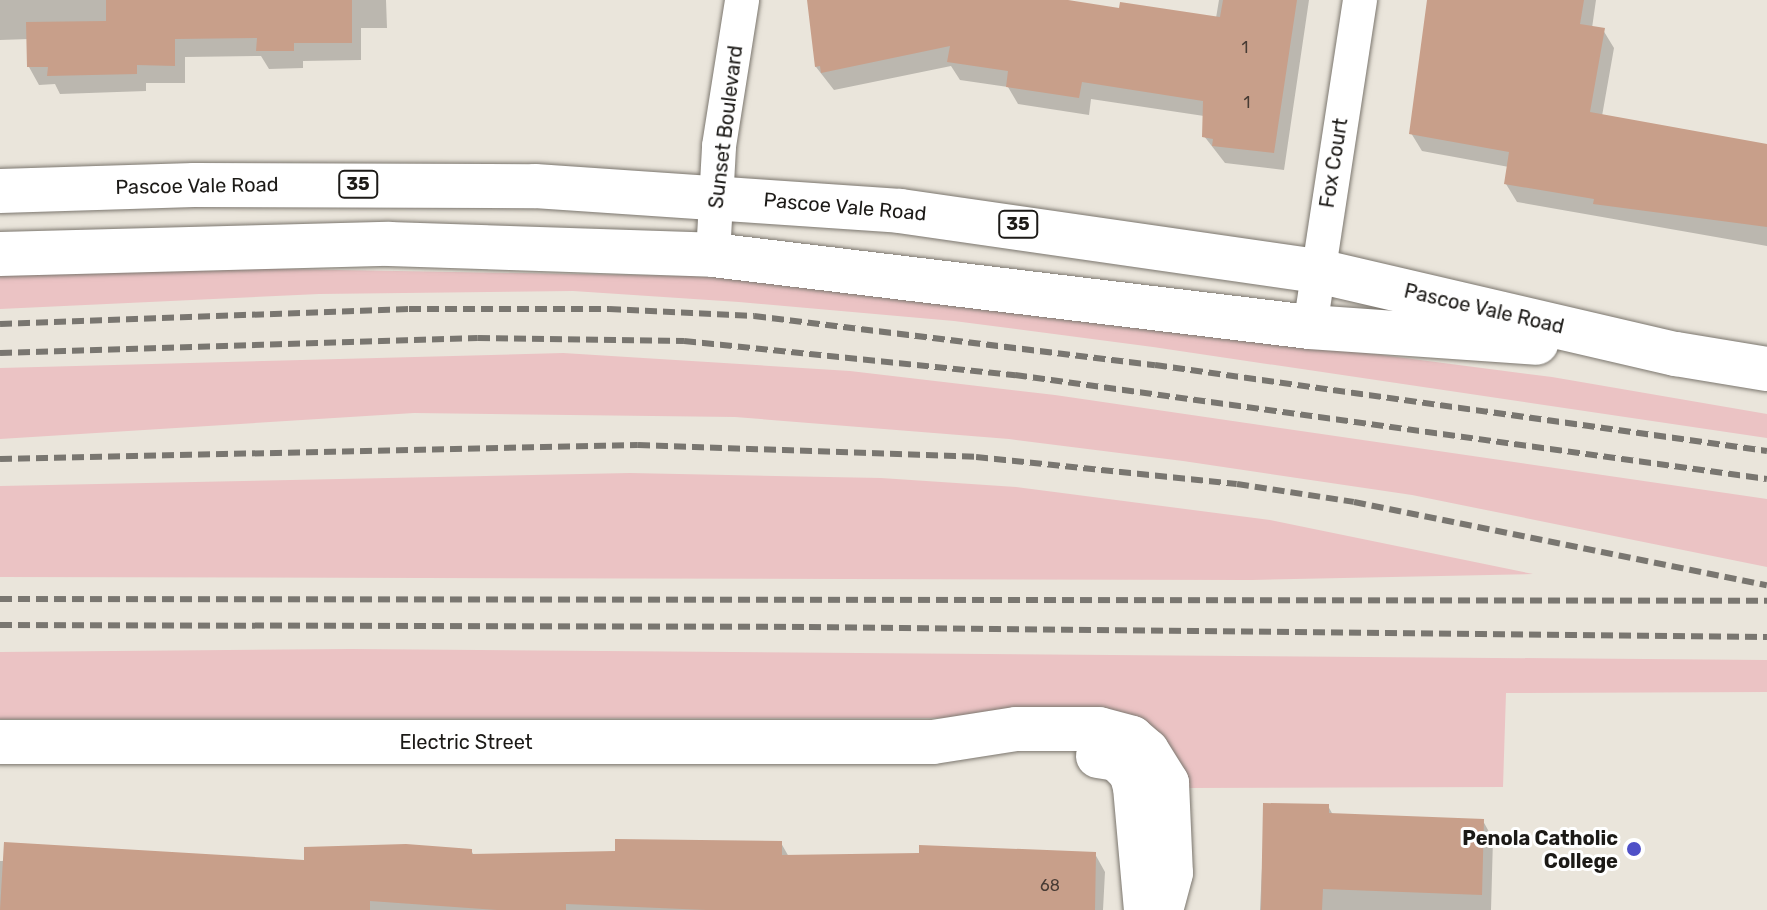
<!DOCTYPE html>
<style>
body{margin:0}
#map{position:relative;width:1767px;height:910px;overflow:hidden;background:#eae5db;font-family:Rubik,sans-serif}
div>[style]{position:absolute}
.green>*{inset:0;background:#ebc3c4}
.shadow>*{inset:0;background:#0003}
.building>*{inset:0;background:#c89f8a}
.roads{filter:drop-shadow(0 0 2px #7b766e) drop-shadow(0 0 2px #7b766e)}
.minor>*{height:34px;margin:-17px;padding:0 17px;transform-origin:17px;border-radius:17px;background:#fff}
.tertiary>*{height:44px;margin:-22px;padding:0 22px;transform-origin:22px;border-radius:22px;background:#fff}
.primary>*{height:44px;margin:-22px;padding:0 22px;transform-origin:22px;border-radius:22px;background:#fff}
.rail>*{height:6px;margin-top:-3px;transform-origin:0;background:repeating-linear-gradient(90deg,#797670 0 12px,transparent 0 18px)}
.dots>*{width:22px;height:22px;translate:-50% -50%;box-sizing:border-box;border:4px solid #fff;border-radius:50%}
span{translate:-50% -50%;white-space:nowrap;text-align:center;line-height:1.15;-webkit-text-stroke:6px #fff;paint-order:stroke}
.number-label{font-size:16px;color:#473b34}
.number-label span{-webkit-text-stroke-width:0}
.shield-label span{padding:2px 6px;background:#fff;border:2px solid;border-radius:6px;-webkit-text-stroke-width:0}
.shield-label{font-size:18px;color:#1c1a17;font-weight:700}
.street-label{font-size:20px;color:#1c1a17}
.poi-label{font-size:20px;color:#1c1a17;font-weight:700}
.right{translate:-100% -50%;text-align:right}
</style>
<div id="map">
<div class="green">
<i style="clip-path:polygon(222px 268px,693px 276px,880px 290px,1552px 377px,1767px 414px,1767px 438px,1153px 347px,954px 321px,739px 302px,573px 291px,319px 294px,0 309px,0 273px)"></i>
<i style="clip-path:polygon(563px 353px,850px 371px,1055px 395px,1767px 499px,1767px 567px,1412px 495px,1183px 461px,1009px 439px,735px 417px,414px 413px,0 439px,0 368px)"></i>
<i style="clip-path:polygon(630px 473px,881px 478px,1016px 487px,1270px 520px,1533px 574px,1252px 580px,0 577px,0 486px)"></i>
<i style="clip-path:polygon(351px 649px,1767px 660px,1767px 692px,1506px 693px,1503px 787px,1184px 788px,1102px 718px,0 719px,0 652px)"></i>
</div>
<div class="shadow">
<i style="clip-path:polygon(0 0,386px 0,387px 28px,361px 28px,361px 60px,303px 61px,303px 68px,269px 69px,261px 56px,185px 57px,185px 83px,146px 83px,146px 91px,60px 94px,55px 84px,39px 85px,29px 67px,29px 39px,0 40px)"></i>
<i style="clip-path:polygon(809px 0,1006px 0,1216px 18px,1219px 0,1309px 0,1284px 170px,1225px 163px,1204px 136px,1204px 116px,1091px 99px,1089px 115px,1018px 104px,1008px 87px,960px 80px,951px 66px,834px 90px,816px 67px)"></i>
<i style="clip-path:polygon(1429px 0,1596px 0,1592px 28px,1603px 30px,1614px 48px,1602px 116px,1767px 145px,1767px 246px,1517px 202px,1506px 184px,1509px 167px,1422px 151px,1411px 133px)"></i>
<i style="clip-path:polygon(1265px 805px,1328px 806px,1333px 815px,1483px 821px,1493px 839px,1491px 910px,1260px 910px)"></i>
<i style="clip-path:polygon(781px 843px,789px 857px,1095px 854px,1105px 872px,1103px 910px,0 910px,0 861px,306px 862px,471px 850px,474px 856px,617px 853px)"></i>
</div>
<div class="building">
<i style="clip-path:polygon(106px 0,352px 0,352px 43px,294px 43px,294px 51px,256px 51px,257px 38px,175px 39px,175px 66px,137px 65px,137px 74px,47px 76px,48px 67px,27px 67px,26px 22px,106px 21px)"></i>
<i style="clip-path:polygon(807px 0,1068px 0,1119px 8px,1120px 2px,1220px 17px,1223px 0,1297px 0,1274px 153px,1212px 146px,1213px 139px,1202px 137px,1203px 101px,1082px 82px,1079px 98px,1006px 87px,1008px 71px,947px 62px,950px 46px,821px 73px,820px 66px,815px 67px)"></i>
<i style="clip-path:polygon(1427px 0,1584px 0,1580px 24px,1605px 28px,1590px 112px,1767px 144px,1767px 227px,1593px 204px,1594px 199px,1504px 184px,1509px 152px,1409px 134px)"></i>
<i style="clip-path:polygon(1263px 803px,1329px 804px,1329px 813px,1484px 819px,1482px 895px,1323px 889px,1322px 910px,1261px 910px)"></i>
<i style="clip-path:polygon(615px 839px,782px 841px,782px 855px,919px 853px,919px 845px,1096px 852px,1095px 910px,706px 910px,566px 904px,566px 910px,497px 910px,370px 901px,370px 910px,0 910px,4px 842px,304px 860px,304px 847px,406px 844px,472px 849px,472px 854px,615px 851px)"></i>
</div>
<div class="roads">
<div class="minor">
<i style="left:713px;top:255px;width:109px;rotate:-86.8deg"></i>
<i style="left:719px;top:146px;width:148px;rotate:-81deg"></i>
<i style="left:1310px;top:327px;width:331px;rotate:-81.3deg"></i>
</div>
<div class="tertiary">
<i style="left:0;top:742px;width:933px"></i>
<i style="left:933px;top:742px;width:84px;rotate:-8.9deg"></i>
<i style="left:1016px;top:729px;width:83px"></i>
<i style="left:1099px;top:729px;width:34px;rotate:15deg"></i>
<i style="left:1132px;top:738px;width:20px;rotate:41deg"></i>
<i style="left:1147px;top:751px;width:38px;rotate:58deg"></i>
<i style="left:1167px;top:783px;width:90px;rotate:87.5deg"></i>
<i style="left:1171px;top:873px;width:38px;rotate:105deg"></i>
<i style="left:1098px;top:756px;width:19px;rotate:9deg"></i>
<i style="left:1117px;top:759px;width:20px;rotate:45deg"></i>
<i style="left:1131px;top:773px;width:15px;rotate:74deg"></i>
<i style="left:1135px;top:787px;width:123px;rotate:84.9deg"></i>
</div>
<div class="primary">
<i style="left:0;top:191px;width:194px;rotate:-1.8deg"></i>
<i style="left:194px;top:185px;width:341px;rotate:0.2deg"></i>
<i style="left:535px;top:186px;width:366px;rotate:3.9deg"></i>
<i style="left:900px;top:211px;width:422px;rotate:8.2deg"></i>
<i style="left:1318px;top:271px;width:367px;rotate:13.1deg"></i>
<i style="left:1676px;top:354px;width:92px;rotate:9.4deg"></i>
<i style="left:0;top:254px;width:389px;rotate:-1.5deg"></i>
<i style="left:389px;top:244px;width:324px;rotate:1.9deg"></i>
<i style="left:713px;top:255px;width:601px;rotate:6.88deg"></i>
<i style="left:1310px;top:327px;width:227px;rotate:4deg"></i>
</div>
</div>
<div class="rail">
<i style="left:0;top:324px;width:409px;rotate:-2.1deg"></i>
<i style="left:409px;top:309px;width:200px"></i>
<i style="left:609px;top:309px;width:145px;rotate:2.8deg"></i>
<i style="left:754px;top:316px;width:404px;rotate:7deg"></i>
<i style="left:1155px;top:365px;width:618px;rotate:8deg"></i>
<i style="left:0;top:353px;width:478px;rotate:-1.8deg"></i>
<i style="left:478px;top:338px;width:206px;rotate:0.8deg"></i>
<i style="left:684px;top:341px;width:333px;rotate:5.9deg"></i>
<i style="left:1015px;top:375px;width:759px;rotate:7.87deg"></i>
<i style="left:0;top:459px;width:638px;rotate:-1.26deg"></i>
<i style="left:638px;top:445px;width:338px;rotate:2deg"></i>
<i style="left:976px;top:457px;width:262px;rotate:5.9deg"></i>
<i style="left:1237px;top:484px;width:118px;rotate:8.7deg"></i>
<i style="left:1354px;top:502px;width:421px;rotate:11.4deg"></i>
<i style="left:0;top:599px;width:1767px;rotate:0.06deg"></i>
<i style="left:0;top:625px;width:809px;rotate:0.14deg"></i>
<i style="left:809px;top:627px;width:958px;rotate:0.6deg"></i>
</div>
<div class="dots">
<i style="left:1634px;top:849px;background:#4f50c7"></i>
</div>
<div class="number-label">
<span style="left:1245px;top:48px">1</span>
<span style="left:1247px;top:103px">1</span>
<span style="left:1050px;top:886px">68</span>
</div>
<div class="shield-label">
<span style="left:358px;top:184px">35</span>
<span style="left:1018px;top:224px">35</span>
</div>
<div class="street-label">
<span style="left:726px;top:127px;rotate:-83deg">Sunset Boulevard</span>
<span style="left:1334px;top:163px;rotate:-81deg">Fox Court</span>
<span style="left:197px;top:186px;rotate:-1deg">Pascoe Vale Road</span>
<span style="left:845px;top:207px;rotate:5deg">Pascoe Vale Road</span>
<span style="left:1484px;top:309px;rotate:13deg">Pascoe Vale Road</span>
<span style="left:466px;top:742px">Electric Street</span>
</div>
<div class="poi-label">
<span class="right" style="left:1618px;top:850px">Penola Catholic<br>College</span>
</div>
</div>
